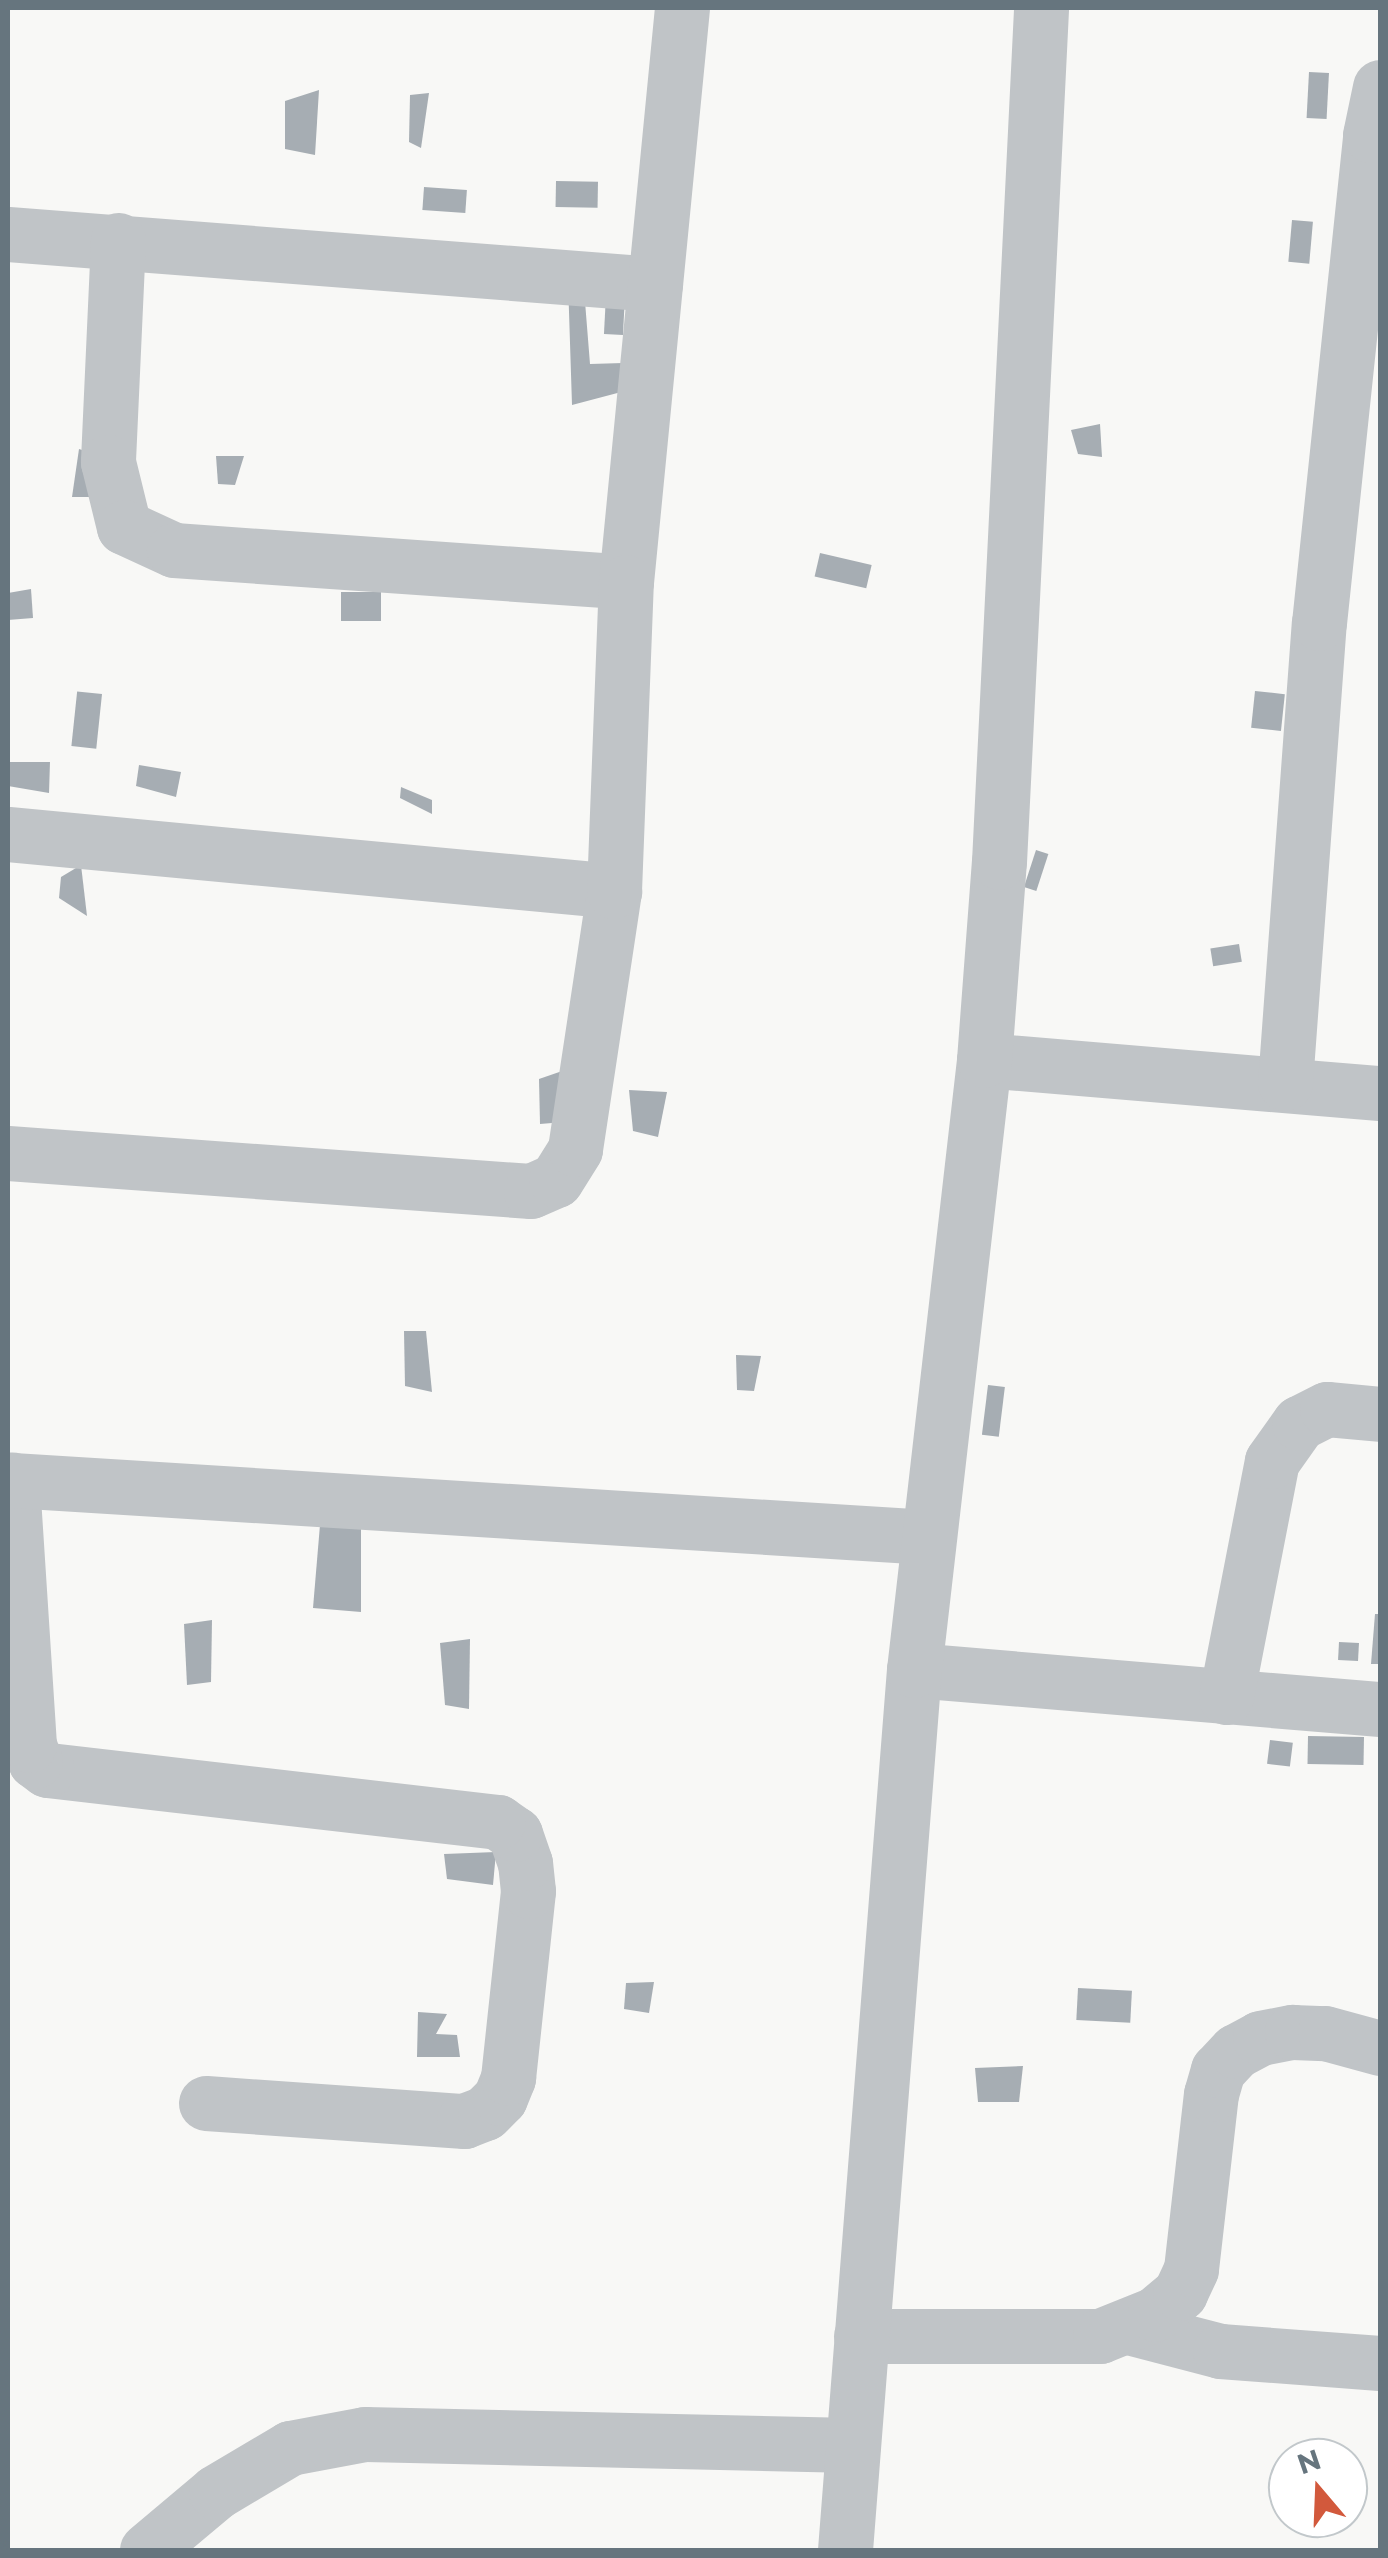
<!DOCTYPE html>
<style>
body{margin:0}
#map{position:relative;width:1388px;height:2558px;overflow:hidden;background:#f8f8f6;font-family:Montserrat,sans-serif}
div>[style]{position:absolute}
.building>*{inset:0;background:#a6adb3;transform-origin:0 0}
.minor>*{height:55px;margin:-27.5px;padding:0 27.5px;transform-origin:27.5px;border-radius:27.5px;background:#c0c4c7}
span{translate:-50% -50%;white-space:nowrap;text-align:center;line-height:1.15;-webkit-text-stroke:10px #fff;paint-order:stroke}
.frame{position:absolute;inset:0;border:10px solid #66757e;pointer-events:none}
.north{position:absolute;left:1268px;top:2438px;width:100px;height:100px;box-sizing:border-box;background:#fff;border:2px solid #c2c8cb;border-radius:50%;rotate:341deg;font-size:28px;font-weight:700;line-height:40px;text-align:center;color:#66757e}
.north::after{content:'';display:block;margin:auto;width:35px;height:45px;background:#d2593c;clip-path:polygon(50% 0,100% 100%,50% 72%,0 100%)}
</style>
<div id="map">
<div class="building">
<i style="left:1309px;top:72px;width:20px;height:46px;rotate:3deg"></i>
<i style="clip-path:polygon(319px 90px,315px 155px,285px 149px,285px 101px)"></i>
<i style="clip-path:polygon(429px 93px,421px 148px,409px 142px,410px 95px)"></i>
<i style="left:556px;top:181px;width:42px;height:26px;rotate:1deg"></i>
<i style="left:424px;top:187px;width:43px;height:23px;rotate:4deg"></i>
<i style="left:1292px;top:220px;width:21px;height:42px;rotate:5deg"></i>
<i style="clip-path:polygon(568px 281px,584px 289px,590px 364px,623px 363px,625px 391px,572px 405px)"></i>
<i style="left:606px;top:295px;width:19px;height:39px;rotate:3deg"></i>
<i style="clip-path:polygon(1100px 424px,1102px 457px,1078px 454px,1071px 430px)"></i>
<i style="clip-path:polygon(79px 449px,95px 454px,94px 497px,72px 497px)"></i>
<i style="clip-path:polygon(216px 456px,244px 456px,235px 485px,218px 484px)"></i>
<i style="left:820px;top:553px;width:53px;height:24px;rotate:13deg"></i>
<i style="clip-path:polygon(31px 589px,33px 618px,8px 620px,8px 593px)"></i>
<i style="left:341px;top:592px;width:40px;height:29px"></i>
<i style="left:1255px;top:691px;width:30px;height:37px;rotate:6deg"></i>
<i style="left:102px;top:694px;width:55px;height:25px;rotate:96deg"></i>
<i style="clip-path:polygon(8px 762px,50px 762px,49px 793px,8px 786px)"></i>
<i style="clip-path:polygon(139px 765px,181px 772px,176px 797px,136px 786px)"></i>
<i style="clip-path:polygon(401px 787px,432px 800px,432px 814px,400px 798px)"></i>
<i style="left:1036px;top:850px;width:13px;height:39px;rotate:18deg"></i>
<i style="clip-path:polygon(81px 865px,87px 916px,59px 898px,61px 877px)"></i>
<i style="left:1239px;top:944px;width:18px;height:29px;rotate:81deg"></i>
<i style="clip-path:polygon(568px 1069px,564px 1122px,540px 1124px,539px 1079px)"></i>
<i style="clip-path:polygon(629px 1090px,667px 1092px,658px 1137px,633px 1131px)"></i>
<i style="clip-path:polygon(404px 1331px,426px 1331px,432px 1392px,405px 1386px)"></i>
<i style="clip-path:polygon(736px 1355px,761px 1356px,754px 1391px,737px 1390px)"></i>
<i style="left:988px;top:1385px;width:17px;height:50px;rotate:7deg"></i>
<i style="clip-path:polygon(321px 1513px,361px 1513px,361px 1612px,313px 1608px)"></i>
<i style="clip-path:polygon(1375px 1614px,1380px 1614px,1380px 1664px,1371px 1664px)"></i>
<i style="clip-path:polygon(212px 1620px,211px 1682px,187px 1685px,184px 1624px)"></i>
<i style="clip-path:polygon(470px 1639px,469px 1709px,445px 1705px,440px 1643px)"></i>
<i style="left:1339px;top:1642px;width:20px;height:18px;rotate:3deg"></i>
<i style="left:1308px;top:1736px;width:56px;height:28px;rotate:1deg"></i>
<i style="left:1270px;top:1740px;width:23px;height:24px;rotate:7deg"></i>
<i style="clip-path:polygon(496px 1852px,493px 1885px,447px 1879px,444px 1854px)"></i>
<i style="clip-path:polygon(654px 1982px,649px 2013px,624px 2009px,626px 1983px)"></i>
<i style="left:1078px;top:1988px;width:54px;height:32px;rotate:3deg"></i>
<i style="clip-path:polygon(418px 2012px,447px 2014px,436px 2034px,457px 2035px,460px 2057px,417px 2057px)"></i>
<i style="clip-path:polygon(1023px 2066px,1019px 2102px,978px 2102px,975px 2068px)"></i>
</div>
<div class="minor">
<i style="left:8px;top:234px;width:649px;rotate:4.42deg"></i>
<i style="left:118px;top:240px;width:222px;rotate:92.6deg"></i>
<i style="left:108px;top:462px;width:67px;rotate:76.2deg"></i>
<i style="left:124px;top:527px;width:55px;rotate:24.7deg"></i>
<i style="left:174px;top:550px;width:453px;rotate:4deg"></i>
<i style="left:626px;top:582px;width:577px;rotate:-84.43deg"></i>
<i style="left:8px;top:834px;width:609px;rotate:5.37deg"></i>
<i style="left:984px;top:1060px;width:397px;rotate:4.8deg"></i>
<i style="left:1285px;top:1083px;width:461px;rotate:-85.8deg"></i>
<i style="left:1319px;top:623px;width:491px;rotate:-84deg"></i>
<i style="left:1370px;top:135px;width:49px;rotate:-78.2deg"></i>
<i style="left:8px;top:1153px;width:524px;rotate:4.16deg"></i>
<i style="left:531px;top:1191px;width:27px;rotate:-24deg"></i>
<i style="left:556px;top:1180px;width:36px;rotate:-58deg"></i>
<i style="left:575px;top:1149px;width:261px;rotate:-81.4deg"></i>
<i style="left:614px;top:891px;width:309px;rotate:-87.8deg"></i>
<i style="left:914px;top:1670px;width:468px;rotate:4.8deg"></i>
<i style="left:1226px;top:1697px;width:240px;rotate:-79deg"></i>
<i style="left:1272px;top:1461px;width:47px;rotate:-54.6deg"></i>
<i style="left:1299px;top:1423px;width:31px;rotate:-27deg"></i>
<i style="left:1327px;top:1409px;width:53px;rotate:5.4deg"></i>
<i style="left:206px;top:2103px;width:259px;rotate:4deg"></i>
<i style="left:464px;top:2121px;width:22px;rotate:-21deg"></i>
<i style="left:485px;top:2113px;width:21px;rotate:-45deg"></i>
<i style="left:500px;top:2098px;width:22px;rotate:-68deg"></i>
<i style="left:508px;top:2078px;width:188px;rotate:-83.9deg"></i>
<i style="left:528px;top:1891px;width:28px;rotate:-96deg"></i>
<i style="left:525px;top:1863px;width:31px;rotate:-109deg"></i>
<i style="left:515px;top:1834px;width:21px;rotate:-145deg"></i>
<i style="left:498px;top:1822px;width:454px;rotate:-173.4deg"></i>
<i style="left:47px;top:1770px;width:15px;rotate:-143deg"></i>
<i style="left:35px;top:1761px;width:17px;rotate:-111deg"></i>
<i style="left:29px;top:1745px;width:266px;rotate:-93.7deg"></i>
<i style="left:12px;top:1480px;width:918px;rotate:3.56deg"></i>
<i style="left:1128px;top:2327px;width:95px;rotate:14.6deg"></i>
<i style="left:1220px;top:2351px;width:160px;rotate:4.3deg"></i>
<i style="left:861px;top:2336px;width:239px"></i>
<i style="left:1100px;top:2336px;width:59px;rotate:-21.8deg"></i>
<i style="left:1155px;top:2314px;width:33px;rotate:-40deg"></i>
<i style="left:1180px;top:2293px;width:26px;rotate:-65deg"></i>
<i style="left:1191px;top:2269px;width:176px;rotate:-83.5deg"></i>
<i style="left:1211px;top:2094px;width:25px;rotate:-74deg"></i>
<i style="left:1218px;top:2070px;width:26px;rotate:-47deg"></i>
<i style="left:1236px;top:2051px;width:27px;rotate:-28deg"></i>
<i style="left:1260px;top:2038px;width:33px;rotate:-11deg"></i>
<i style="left:1292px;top:2032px;width:33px;rotate:2deg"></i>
<i style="left:1325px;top:2033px;width:57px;rotate:15.3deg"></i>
<i style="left:147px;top:2550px;width:90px;rotate:-40deg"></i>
<i style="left:216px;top:2492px;width:86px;rotate:-30.7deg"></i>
<i style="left:290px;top:2448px;width:76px;rotate:-10.6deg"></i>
<i style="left:365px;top:2434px;width:488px;rotate:1.3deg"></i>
<i style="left:845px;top:2550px;width:883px;rotate:-85.52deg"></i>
<i style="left:914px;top:1670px;width:614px;rotate:-83.45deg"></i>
<i style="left:984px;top:1060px;width:199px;rotate:-85.7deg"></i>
<i style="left:999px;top:862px;width:855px;rotate:-87.18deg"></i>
</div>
<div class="frame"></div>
<div class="north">N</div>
</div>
